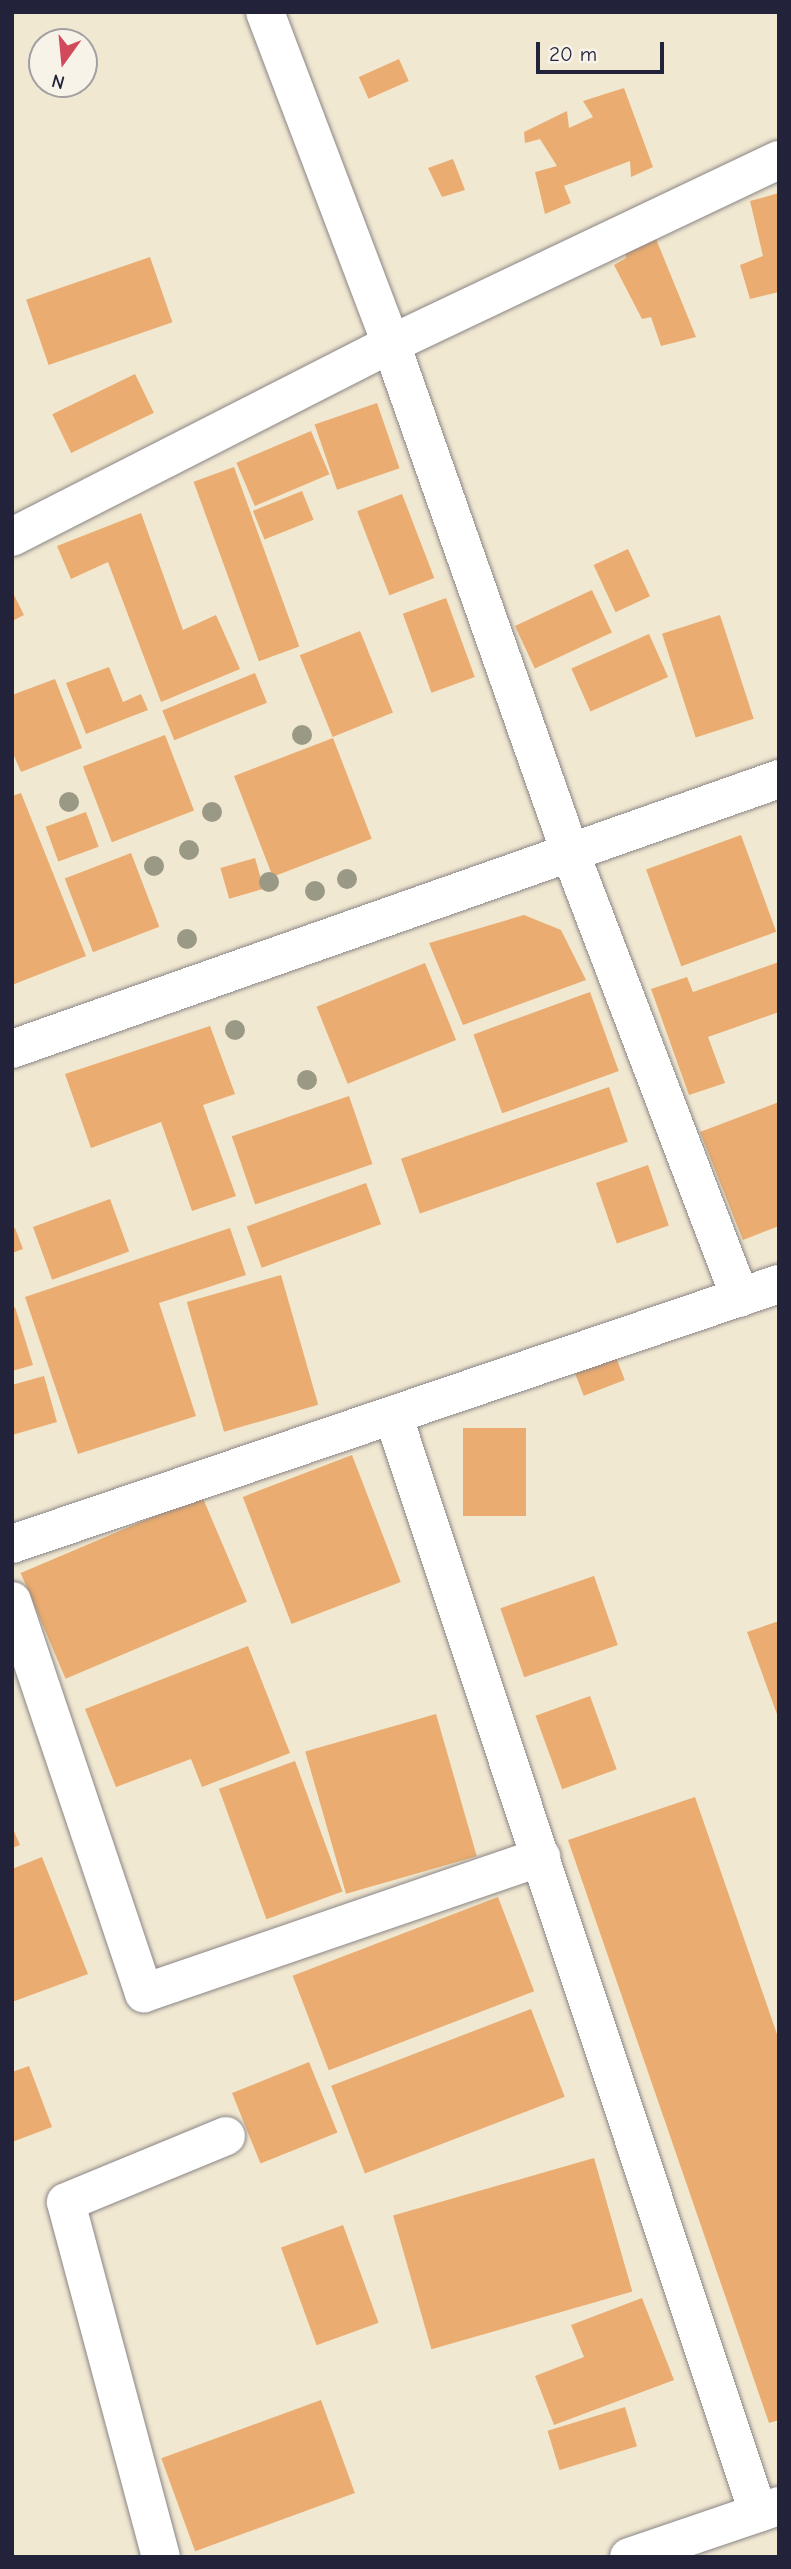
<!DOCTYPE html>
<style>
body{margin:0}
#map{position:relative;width:791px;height:2569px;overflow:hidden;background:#f1e8d1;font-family:"Comic Neue",sans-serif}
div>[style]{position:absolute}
.building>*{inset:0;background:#eaac70;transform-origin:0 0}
.roads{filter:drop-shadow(0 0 2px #8a8586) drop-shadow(0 0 2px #8a8586)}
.minor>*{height:38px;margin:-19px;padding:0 19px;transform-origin:19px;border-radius:19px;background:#fff}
.trees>*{width:20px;height:20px;margin:-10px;border-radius:50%;background:#9a9986}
span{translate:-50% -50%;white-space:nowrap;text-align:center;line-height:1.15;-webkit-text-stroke:7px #f7f3e8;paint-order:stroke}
.frame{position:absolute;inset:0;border:14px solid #22223b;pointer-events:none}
.north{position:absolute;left:28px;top:28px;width:70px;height:70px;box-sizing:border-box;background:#f7f3e8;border:2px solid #a29fa3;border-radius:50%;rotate:195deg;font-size:19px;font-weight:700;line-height:28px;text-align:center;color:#22223b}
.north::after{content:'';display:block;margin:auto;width:24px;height:32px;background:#d1495b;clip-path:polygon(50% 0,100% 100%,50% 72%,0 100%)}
.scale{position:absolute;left:536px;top:42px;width:128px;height:32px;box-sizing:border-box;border:4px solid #22223b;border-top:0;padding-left:9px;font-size:21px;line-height:24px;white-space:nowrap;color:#22223b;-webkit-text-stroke:5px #f7f3e8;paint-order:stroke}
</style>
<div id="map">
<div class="building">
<i style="left:399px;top:59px;width:24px;height:44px;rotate:66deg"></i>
<i style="clip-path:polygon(624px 88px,653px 167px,631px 177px,630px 161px,564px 186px,571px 203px,545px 214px,535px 172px,557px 166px,540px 139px,525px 143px,524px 132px,567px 111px,569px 128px,593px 117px,583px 101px)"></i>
<i style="clip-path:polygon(453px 159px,465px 190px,442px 197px,428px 168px)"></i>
<i style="clip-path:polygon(779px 193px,779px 292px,750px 299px,740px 265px,763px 256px,750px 201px)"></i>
<i style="clip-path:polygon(656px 239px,696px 337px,661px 346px,651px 317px,642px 319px,614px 265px,626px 258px,625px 246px)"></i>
<i style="left:150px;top:257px;width:69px;height:131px;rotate:71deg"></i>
<i style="left:135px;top:374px;width:43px;height:92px;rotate:64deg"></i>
<i style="left:377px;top:403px;width:69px;height:66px;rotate:71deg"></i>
<i style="left:311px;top:431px;width:47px;height:81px;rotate:67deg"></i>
<i style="left:234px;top:467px;width:191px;height:43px;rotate:70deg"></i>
<i style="left:302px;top:491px;width:31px;height:53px;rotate:68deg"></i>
<i style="left:402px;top:494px;width:90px;height:48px;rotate:69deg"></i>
<i style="clip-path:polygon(141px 513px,183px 630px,216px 615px,240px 669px,161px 702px,108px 562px,71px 579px,57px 546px)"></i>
<i style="left:628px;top:549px;width:52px;height:38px;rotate:65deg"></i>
<i style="left:592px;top:590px;width:47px;height:85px;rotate:65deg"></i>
<i style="clip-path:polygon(12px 591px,24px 615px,12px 621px)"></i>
<i style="left:446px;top:598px;width:84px;height:46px;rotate:70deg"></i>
<i style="left:720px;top:615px;width:109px;height:61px;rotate:72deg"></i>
<i style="left:360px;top:631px;width:88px;height:65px;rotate:68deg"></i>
<i style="left:649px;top:634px;width:47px;height:85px;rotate:66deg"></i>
<i style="clip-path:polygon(109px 667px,123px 702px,141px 694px,148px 710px,86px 734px,66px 683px)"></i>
<i style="left:255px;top:673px;width:32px;height:100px;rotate:68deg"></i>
<i style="clip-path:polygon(55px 679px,82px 748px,21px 772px,12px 751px,12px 695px)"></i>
<i style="left:165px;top:735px;width:81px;height:88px;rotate:69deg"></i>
<i style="left:333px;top:738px;width:108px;height:106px;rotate:69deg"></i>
<i style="clip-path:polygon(21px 793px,86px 956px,12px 985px,12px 796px)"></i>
<i style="left:86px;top:812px;width:37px;height:43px;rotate:70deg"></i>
<i style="left:741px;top:835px;width:103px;height:101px;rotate:70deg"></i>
<i style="left:131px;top:853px;width:79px;height:71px;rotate:69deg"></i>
<i style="left:255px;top:858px;width:32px;height:36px;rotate:74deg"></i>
<i style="clip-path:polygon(524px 915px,561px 930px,586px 980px,463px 1025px,429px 943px)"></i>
<i style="clip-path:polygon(779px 962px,779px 1012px,708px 1037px,725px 1083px,689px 1095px,651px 989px,687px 977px,693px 992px)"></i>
<i style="left:425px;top:963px;width:83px;height:117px;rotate:68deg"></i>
<i style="left:590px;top:992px;width:84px;height:124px;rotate:70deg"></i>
<i style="clip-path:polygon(210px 1026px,235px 1094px,203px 1105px,236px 1196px,192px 1211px,161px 1122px,91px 1148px,65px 1074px)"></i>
<i style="left:609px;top:1087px;width:58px;height:220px;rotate:71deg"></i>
<i style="left:349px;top:1096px;width:72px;height:124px;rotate:71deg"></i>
<i style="clip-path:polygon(779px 1102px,779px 1226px,743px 1240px,700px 1132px)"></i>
<i style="left:648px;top:1165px;width:64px;height:55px;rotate:71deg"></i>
<i style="left:366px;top:1183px;width:44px;height:127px;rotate:70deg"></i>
<i style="left:110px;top:1199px;width:56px;height:82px;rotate:70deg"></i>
<i style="clip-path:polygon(15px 1228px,23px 1249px,12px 1253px,12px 1229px)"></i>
<i style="clip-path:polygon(230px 1228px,246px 1275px,159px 1303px,196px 1416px,78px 1454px,25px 1297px)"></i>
<i style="left:281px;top:1275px;width:135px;height:98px;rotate:74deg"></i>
<i style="clip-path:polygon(15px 1307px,33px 1365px,12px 1371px,12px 1308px)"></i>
<i style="left:614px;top:1352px;width:30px;height:44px;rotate:69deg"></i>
<i style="clip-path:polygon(44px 1376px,57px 1422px,12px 1435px,12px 1385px)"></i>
<i style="left:463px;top:1428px;width:63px;height:88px"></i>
<i style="left:352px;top:1455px;width:136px;height:117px;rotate:69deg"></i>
<i style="left:202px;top:1496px;width:115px;height:197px;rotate:67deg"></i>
<i style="left:594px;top:1576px;width:73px;height:99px;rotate:71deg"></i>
<i style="clip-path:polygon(779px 1621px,779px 1717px,778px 1717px,747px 1632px)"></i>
<i style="clip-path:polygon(248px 1646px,290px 1753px,202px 1787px,191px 1759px,116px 1787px,85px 1709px)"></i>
<i style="left:590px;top:1696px;width:78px;height:58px;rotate:70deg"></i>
<i style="left:436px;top:1714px;width:148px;height:136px;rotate:74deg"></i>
<i style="left:295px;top:1761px;width:139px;height:81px;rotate:70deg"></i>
<i style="clip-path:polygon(695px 1797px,779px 2040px,779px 2420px,769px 2423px,568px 1840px)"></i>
<i style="clip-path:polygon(12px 1827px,20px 1845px,12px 1848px)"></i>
<i style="clip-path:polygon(42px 1857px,88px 1974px,12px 2002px,12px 1869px)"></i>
<i style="left:498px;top:1897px;width:101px;height:220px;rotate:69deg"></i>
<i style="left:531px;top:2009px;width:94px;height:214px;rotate:69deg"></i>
<i style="left:309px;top:2062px;width:76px;height:83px;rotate:68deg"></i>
<i style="clip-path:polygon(29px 2066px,52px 2127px,12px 2142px,12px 2072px)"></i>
<i style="left:594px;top:2158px;width:139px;height:209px;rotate:74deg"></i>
<i style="left:343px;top:2225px;width:104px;height:66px;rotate:70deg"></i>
<i style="clip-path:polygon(642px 2298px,674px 2380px,554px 2425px,535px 2376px,584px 2357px,571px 2325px)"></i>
<i style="left:321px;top:2400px;width:99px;height:170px;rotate:70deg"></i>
<i style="left:625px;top:2407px;width:41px;height:81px;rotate:73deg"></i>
</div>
<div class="roads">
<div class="minor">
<i style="left:265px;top:12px;width:355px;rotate:69.2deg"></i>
<i style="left:391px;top:344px;width:539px;rotate:70.59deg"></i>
<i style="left:570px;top:852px;width:477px;rotate:69.1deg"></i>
<i style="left:12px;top:537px;width:425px;rotate:-27deg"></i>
<i style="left:391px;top:344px;width:429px;rotate:-25.4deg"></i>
<i style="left:12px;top:1049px;width:813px;rotate:-19.39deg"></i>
<i style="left:394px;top:1418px;width:1154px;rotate:71.61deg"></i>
<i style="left:12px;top:1544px;width:810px;rotate:-18.73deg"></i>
<i style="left:12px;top:1601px;width:414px;rotate:71.4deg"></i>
<i style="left:144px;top:1993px;width:420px;rotate:-18.9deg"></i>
<i style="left:161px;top:2557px;width:367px;rotate:-105deg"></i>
<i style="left:66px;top:2202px;width:173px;rotate:-22.4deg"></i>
<i style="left:629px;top:2557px;width:158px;rotate:-18.8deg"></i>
</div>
</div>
<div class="trees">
<i style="left:302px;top:735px"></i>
<i style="left:69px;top:802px"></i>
<i style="left:212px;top:812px"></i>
<i style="left:189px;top:850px"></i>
<i style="left:154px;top:866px"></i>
<i style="left:347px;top:879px"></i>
<i style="left:269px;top:882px"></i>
<i style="left:315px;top:891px"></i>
<i style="left:187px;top:939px"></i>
<i style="left:235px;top:1030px"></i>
<i style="left:307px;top:1080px"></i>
</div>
<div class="frame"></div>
<div class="north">N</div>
<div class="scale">20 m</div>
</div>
